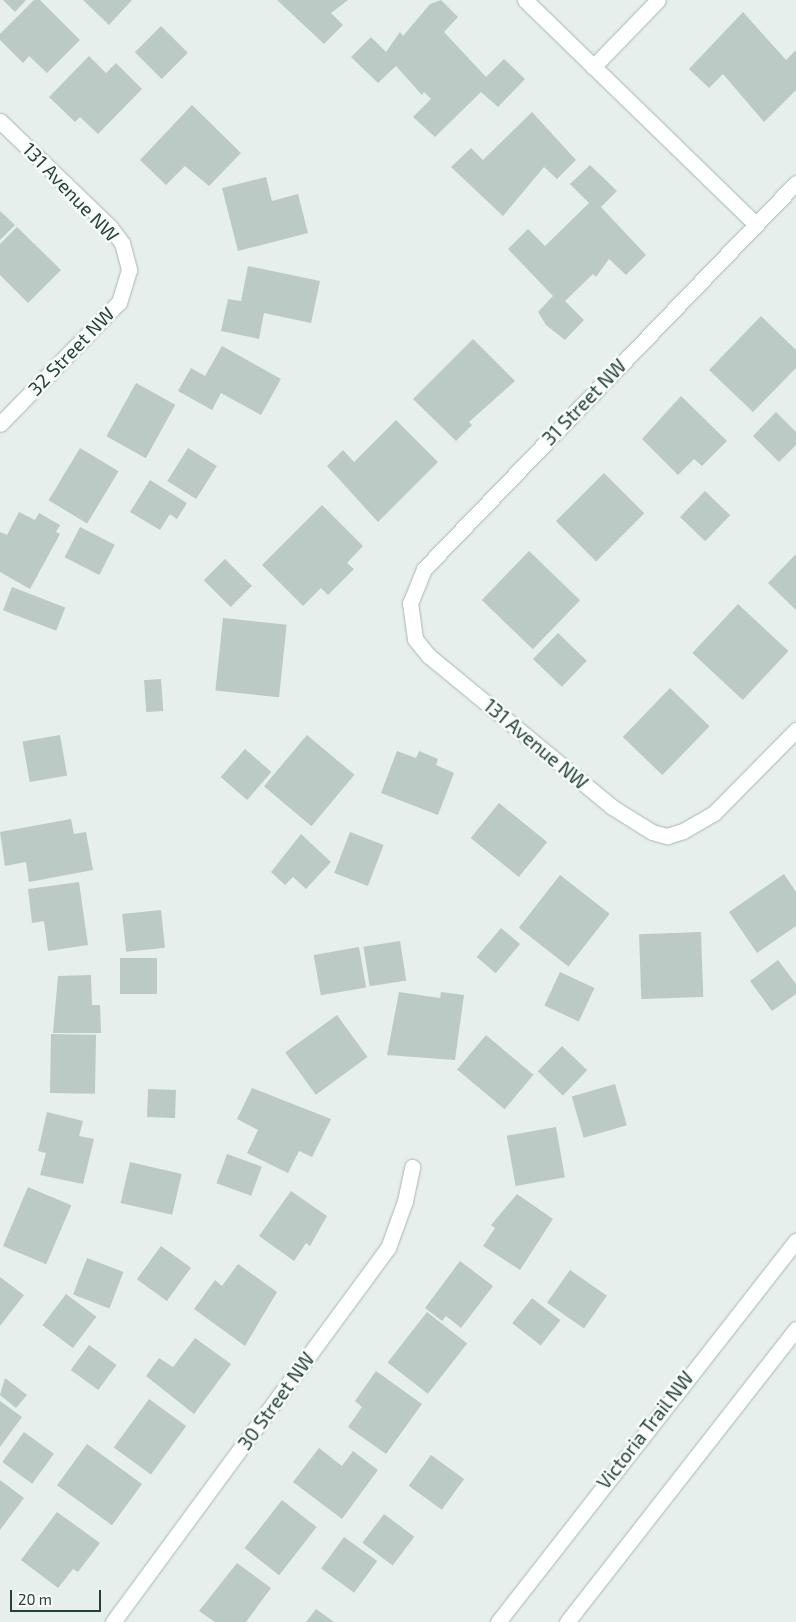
<!DOCTYPE html>
<style>
body{margin:0}
#map{position:relative;width:796px;height:1622px;overflow:hidden;background:#e6efeb;font-family:"Exo 2",sans-serif}
div>[style]{position:absolute}
.building>*{inset:0;background:#bbcac4;transform-origin:0 0}
.roads{filter:drop-shadow(0 0 1px #a8b8b2) drop-shadow(0 0 1px #a8b8b2)}
.lane>*{height:15px;margin:-7.5px;padding:0 7.5px;transform-origin:7.5px;border-radius:7.5px;background:#fff}
.street>*{height:15px;margin:-7.5px;padding:0 7.5px;transform-origin:7.5px;border-radius:7.5px;background:#fff}
.secondary>*{height:15px;margin:-7.5px;padding:0 7.5px;transform-origin:7.5px;border-radius:7.5px;background:#fff}
span{translate:-50% -50%;white-space:nowrap;text-align:center;line-height:1.15;-webkit-text-stroke:5px #f7fbf9;paint-order:stroke}
.street-label{font-size:19px;color:#24423a}
.scale{position:absolute;left:10px;top:1590px;width:91px;height:22px;box-sizing:border-box;border:2px solid #24423a;border-top:0;padding-left:6px;font-size:15px;line-height:18px;white-space:nowrap;color:#24423a;-webkit-text-stroke:4px #f7fbf9;paint-order:stroke}
</style>
<div id="map">
<div class="building">
<i style="clip-path:polygon(3px 0,26px 0,15px 12px)"></i>
<i style="clip-path:polygon(34px 0,40px 0,80px 40px,47px 73px,29px 56px,23px 63px,0 40px,0 34px)"></i>
<i style="clip-path:polygon(83px 0,132px 0,109px 25px)"></i>
<i style="clip-path:polygon(277px 0,348px 0,331px 13px,343px 25px,324px 44px)"></i>
<i style="clip-path:polygon(441px 0,458px 17px,444px 32px,486px 77px,504px 59px,525px 79px,498px 107px,481px 92px,435px 137px,413px 117px,431px 99px,424px 92px,422px 95px,396px 66px,378px 83px,351px 57px,371px 37px,386px 52px,400px 32px,403px 36px,430px 4px)"></i>
<i style="clip-path:polygon(743px 12px,786px 60px,796px 50px,796px 90px,764px 122px,723px 74px,709px 88px,689px 69px)"></i>
<i style="left:161px;top:26px;width:38px;height:37px;rotate:45deg"></i>
<i style="clip-path:polygon(89px 56px,106px 73px,116px 63px,142px 89px,98px 134px,80px 117px,75px 122px,49px 97px)"></i>
<i style="clip-path:polygon(192px 105px,241px 153px,209px 186px,185px 166px,166px 185px,140px 160px)"></i>
<i style="clip-path:polygon(532px 112px,576px 160px,557px 179px,544px 167px,503px 216px,451px 167px,471px 148px,483px 160px)"></i>
<i style="clip-path:polygon(590px 165px,617px 191px,601px 207px,646px 255px,626px 275px,609px 259px,596px 277px,593px 274px,565px 301px,584px 320px,565px 340px,546px 325px,538px 312px,553px 296px,508px 249px,528px 229px,545px 246px,589px 203px,570px 184px)"></i>
<i style="clip-path:polygon(266px 177px,272px 201px,298px 194px,308px 233px,238px 251px,222px 188px)"></i>
<i style="clip-path:polygon(0 211px,15px 225px,0 240px)"></i>
<i style="clip-path:polygon(17px 227px,61px 270px,28px 303px,0 275px,0 244px)"></i>
<i style="clip-path:polygon(248px 266px,320px 281px,311px 323px,264px 313px,259px 339px,221px 331px,228px 299px,241px 301px)"></i>
<i style="clip-path:polygon(761px 316px,796px 350px,796px 368px,753px 412px,709px 370px)"></i>
<i style="clip-path:polygon(473px 339px,515px 381px,469px 422px,472px 425px,456px 441px,413px 399px)"></i>
<i style="clip-path:polygon(222px 346px,281px 379px,261px 415px,221px 393px,212px 410px,178px 391px,191px 368px,205px 376px)"></i>
<i style="left:136px;top:383px;width:45px;height:61px;rotate:29deg"></i>
<i style="clip-path:polygon(681px 396px,727px 441px,702px 466px,694px 459px,678px 475px,642px 439px)"></i>
<i style="clip-path:polygon(776px 412px,796px 432px,796px 445px,779px 462px,753px 436px)"></i>
<i style="clip-path:polygon(396px 420px,438px 462px,378px 522px,327px 466px,343px 450px,354px 462px)"></i>
<i style="left:80px;top:448px;width:45px;height:61px;rotate:31deg"></i>
<i style="left:188px;top:448px;width:34px;height:39px;rotate:32deg"></i>
<i style="left:604px;top:473px;width:57px;height:68px;rotate:45deg"></i>
<i style="clip-path:polygon(150px 480px,187px 503px,177px 519px,170px 514px,160px 530px,130px 512px)"></i>
<i style="left:705px;top:491px;width:35px;height:36px;rotate:44deg"></i>
<i style="clip-path:polygon(322px 505px,363px 546px,347px 563px,354px 569px,328px 595px,321px 588px,303px 606px,262px 565px)"></i>
<i style="clip-path:polygon(19px 512px,35px 520px,39px 513px,60px 525px,56px 532px,60px 534px,30px 589px,0 572px,0 532px,7px 535px)"></i>
<i style="left:80px;top:527px;width:39px;height:34px;rotate:27deg"></i>
<i style="left:529px;top:551px;width:71px;height:68px;rotate:44deg"></i>
<i style="clip-path:polygon(796px 554px,796px 610px,768px 583px)"></i>
<i style="left:225px;top:559px;width:38px;height:30px;rotate:45deg"></i>
<i style="left:12px;top:587px;width:57px;height:25px;rotate:21deg"></i>
<i style="left:738px;top:604px;width:69px;height:67px;rotate:43deg"></i>
<i style="left:223px;top:618px;width:64px;height:73px;rotate:6deg"></i>
<i style="left:558px;top:633px;width:40px;height:36px;rotate:44deg"></i>
<i style="left:161px;top:679px;width:32px;height:17px;rotate:86deg"></i>
<i style="left:670px;top:688px;width:55px;height:68px;rotate:44deg"></i>
<i style="left:60px;top:735px;width:41px;height:38px;rotate:80deg"></i>
<i style="left:307px;top:735px;width:62px;height:67px;rotate:40deg"></i>
<i style="left:245px;top:749px;width:35px;height:37px;rotate:41deg"></i>
<i style="clip-path:polygon(397px 751px,416px 758px,419px 751px,438px 759px,436px 765px,454px 773px,438px 815px,381px 793px)"></i>
<i style="left:499px;top:803px;width:62px;height:45px;rotate:39deg"></i>
<i style="clip-path:polygon(71px 819px,74px 834px,86px 832px,93px 870px,29px 882px,26px 862px,5px 866px,0 832px)"></i>
<i style="left:350px;top:832px;width:36px;height:44px;rotate:21deg"></i>
<i style="clip-path:polygon(301px 834px,331px 862px,306px 889px,293px 877px,285px 885px,271px 872px)"></i>
<i style="clip-path:polygon(784px 874px,796px 892px,796px 926px,757px 953px,729px 912px)"></i>
<i style="left:560px;top:875px;width:63px;height:67px;rotate:38deg"></i>
<i style="clip-path:polygon(79px 882px,88px 945px,48px 951px,44px 921px,32px 923px,28px 889px)"></i>
<i style="left:161px;top:910px;width:38px;height:39px;rotate:84deg"></i>
<i style="left:501px;top:928px;width:25px;height:38px;rotate:40deg"></i>
<i style="left:701px;top:932px;width:65px;height:62px;rotate:88deg"></i>
<i style="left:400px;top:941px;width:40px;height:37px;rotate:81deg"></i>
<i style="left:359px;top:947px;width:41px;height:46px;rotate:80deg"></i>
<i style="left:120px;top:958px;width:37px;height:36px"></i>
<i style="clip-path:polygon(778px 960px,796px 984px,796px 994px,772px 1011px,750px 981px)"></i>
<i style="left:560px;top:972px;width:38px;height:37px;rotate:25deg"></i>
<i style="clip-path:polygon(91px 975px,92px 1005px,100px 1005px,101px 1033px,53px 1033px,58px 976px)"></i>
<i style="clip-path:polygon(399px 992px,440px 998px,441px 992px,464px 995px,455px 1060px,387px 1055px)"></i>
<i style="left:337px;top:1015px;width:52px;height:64px;rotate:54deg"></i>
<i style="left:51px;top:1034px;width:45px;height:59px;rotate:1deg"></i>
<i style="left:486px;top:1035px;width:62px;height:45px;rotate:40deg"></i>
<i style="left:562px;top:1046px;width:35px;height:35px;rotate:44deg"></i>
<i style="left:615px;top:1084px;width:43px;height:45px;rotate:74deg"></i>
<i style="clip-path:polygon(252px 1088px,331px 1119px,312px 1157px,299px 1151px,288px 1173px,247px 1153px,258px 1130px,237px 1119px)"></i>
<i style="left:148px;top:1089px;width:28px;height:28px;rotate:2deg"></i>
<i style="clip-path:polygon(47px 1112px,83px 1121px,79px 1136px,94px 1139px,83px 1184px,40px 1175px,46px 1153px,38px 1151px)"></i>
<i style="left:556px;top:1127px;width:51px;height:50px;rotate:80deg"></i>
<i style="left:227px;top:1154px;width:37px;height:31px;rotate:20deg"></i>
<i style="left:130px;top:1162px;width:53px;height:42px;rotate:13deg"></i>
<i style="left:28px;top:1187px;width:47px;height:64px;rotate:23deg"></i>
<i style="clip-path:polygon(291px 1191px,327px 1216px,310px 1246px,306px 1243px,294px 1261px,259px 1236px)"></i>
<i style="clip-path:polygon(517px 1194px,553px 1219px,520px 1270px,483px 1246px,495px 1228px,491px 1225px)"></i>
<i style="left:161px;top:1246px;width:37px;height:41px;rotate:36deg"></i>
<i style="left:87px;top:1258px;width:39px;height:39px;rotate:21deg"></i>
<i style="clip-path:polygon(460px 1261px,493px 1286px,461px 1328px,446px 1316px,442px 1321px,425px 1308px)"></i>
<i style="clip-path:polygon(238px 1264px,277px 1292px,245px 1346px,194px 1309px,215px 1280px,222px 1286px)"></i>
<i style="left:570px;top:1270px;width:45px;height:40px;rotate:35deg"></i>
<i style="clip-path:polygon(0 1277px,24px 1295px,0 1326px)"></i>
<i style="left:66px;top:1294px;width:38px;height:39px;rotate:37deg"></i>
<i style="left:532px;top:1298px;width:36px;height:32px;rotate:38deg"></i>
<i style="left:427px;top:1312px;width:51px;height:64px;rotate:38deg"></i>
<i style="clip-path:polygon(195px 1338px,231px 1364px,194px 1414px,146px 1376px,159px 1358px,173px 1367px)"></i>
<i style="left:89px;top:1345px;width:34px;height:31px;rotate:36deg"></i>
<i style="clip-path:polygon(376px 1371px,422px 1404px,386px 1454px,348px 1427px,362px 1407px,355px 1401px)"></i>
<i style="clip-path:polygon(5px 1378px,27px 1395px,16px 1408px,0 1395px)"></i>
<i style="left:149px;top:1399px;width:46px;height:60px;rotate:36deg"></i>
<i style="clip-path:polygon(0 1401px,22px 1417px,0 1447px)"></i>
<i style="left:24px;top:1432px;width:37px;height:37px;rotate:36deg"></i>
<i style="left:87px;top:1444px;width:68px;height:51px;rotate:36deg"></i>
<i style="clip-path:polygon(319px 1448px,342px 1466px,353px 1451px,378px 1470px,342px 1519px,293px 1482px)"></i>
<i style="left:431px;top:1455px;width:41px;height:38px;rotate:36deg"></i>
<i style="clip-path:polygon(0 1480px,24px 1498px,0 1530px)"></i>
<i style="left:282px;top:1500px;width:44px;height:61px;rotate:38deg"></i>
<i style="clip-path:polygon(57px 1512px,100px 1543px,78px 1572px,73px 1569px,58px 1588px,21px 1560px)"></i>
<i style="left:384px;top:1514px;width:38px;height:36px;rotate:37deg"></i>
<i style="left:344px;top:1537px;width:41px;height:39px;rotate:36deg"></i>
<i style="clip-path:polygon(237px 1563px,271px 1588px,246px 1622px,215px 1622px,199px 1611px)"></i>
<i style="clip-path:polygon(316px 1609px,334px 1622px,306px 1622px)"></i>
</div>
<div class="roads">
<div class="lane">
<i style="left:525px;top:0;width:322px;rotate:44.2deg"></i>
<i style="left:593px;top:67px;width:93px;rotate:-45.9deg"></i>
</div>
<div class="street">
<i style="left:0;top:121px;width:153px;rotate:43.9deg"></i>
<i style="left:110px;top:227px;width:20px;rotate:53deg"></i>
<i style="left:122px;top:243px;width:28px;rotate:75deg"></i>
<i style="left:129px;top:270px;width:34px;rotate:107deg"></i>
<i style="left:119px;top:302px;width:170px;rotate:134.3deg"></i>
<i style="left:796px;top:183px;width:536px;rotate:133.94deg"></i>
<i style="left:424px;top:569px;width:37px;rotate:112deg"></i>
<i style="left:410px;top:603px;width:36px;rotate:82deg"></i>
<i style="left:415px;top:639px;width:22px;rotate:51deg"></i>
<i style="left:429px;top:656px;width:237px;rotate:39.5deg"></i>
<i style="left:612px;top:807px;width:47px;rotate:32deg"></i>
<i style="left:652px;top:832px;width:16px;rotate:15deg"></i>
<i style="left:667px;top:836px;width:17px;rotate:-17deg"></i>
<i style="left:683px;top:831px;width:36px;rotate:-30deg"></i>
<i style="left:714px;top:813px;width:117px;rotate:-45.3deg"></i>
<i style="left:113px;top:1622px;width:464px;rotate:-53.7deg"></i>
<i style="left:388px;top:1248px;width:50px;rotate:-70.1deg"></i>
<i style="left:405px;top:1201px;width:35px;rotate:-78deg"></i>
</div>
<div class="secondary">
<i style="left:498px;top:1622px;width:484px;rotate:-52deg"></i>
<i style="left:567px;top:1622px;width:372px;rotate:-52deg"></i>
</div>
</div>
<div class="street-label">
<span style="left:71px;top:192px;rotate:46deg">131 Avenue NW</span>
<span style="left:71px;top:351px;rotate:-46deg">32 Street NW</span>
<span style="left:584px;top:402px;rotate:-46deg">31 Street NW</span>
<span style="left:536px;top:744px;rotate:40deg">131 Avenue NW</span>
<span style="left:276px;top:1401px;rotate:-54deg">30 Street NW</span>
<span style="left:645px;top:1430px;rotate:-52deg">Victoria Trail NW</span>
</div>
<div class="scale">20 m</div>
</div>
